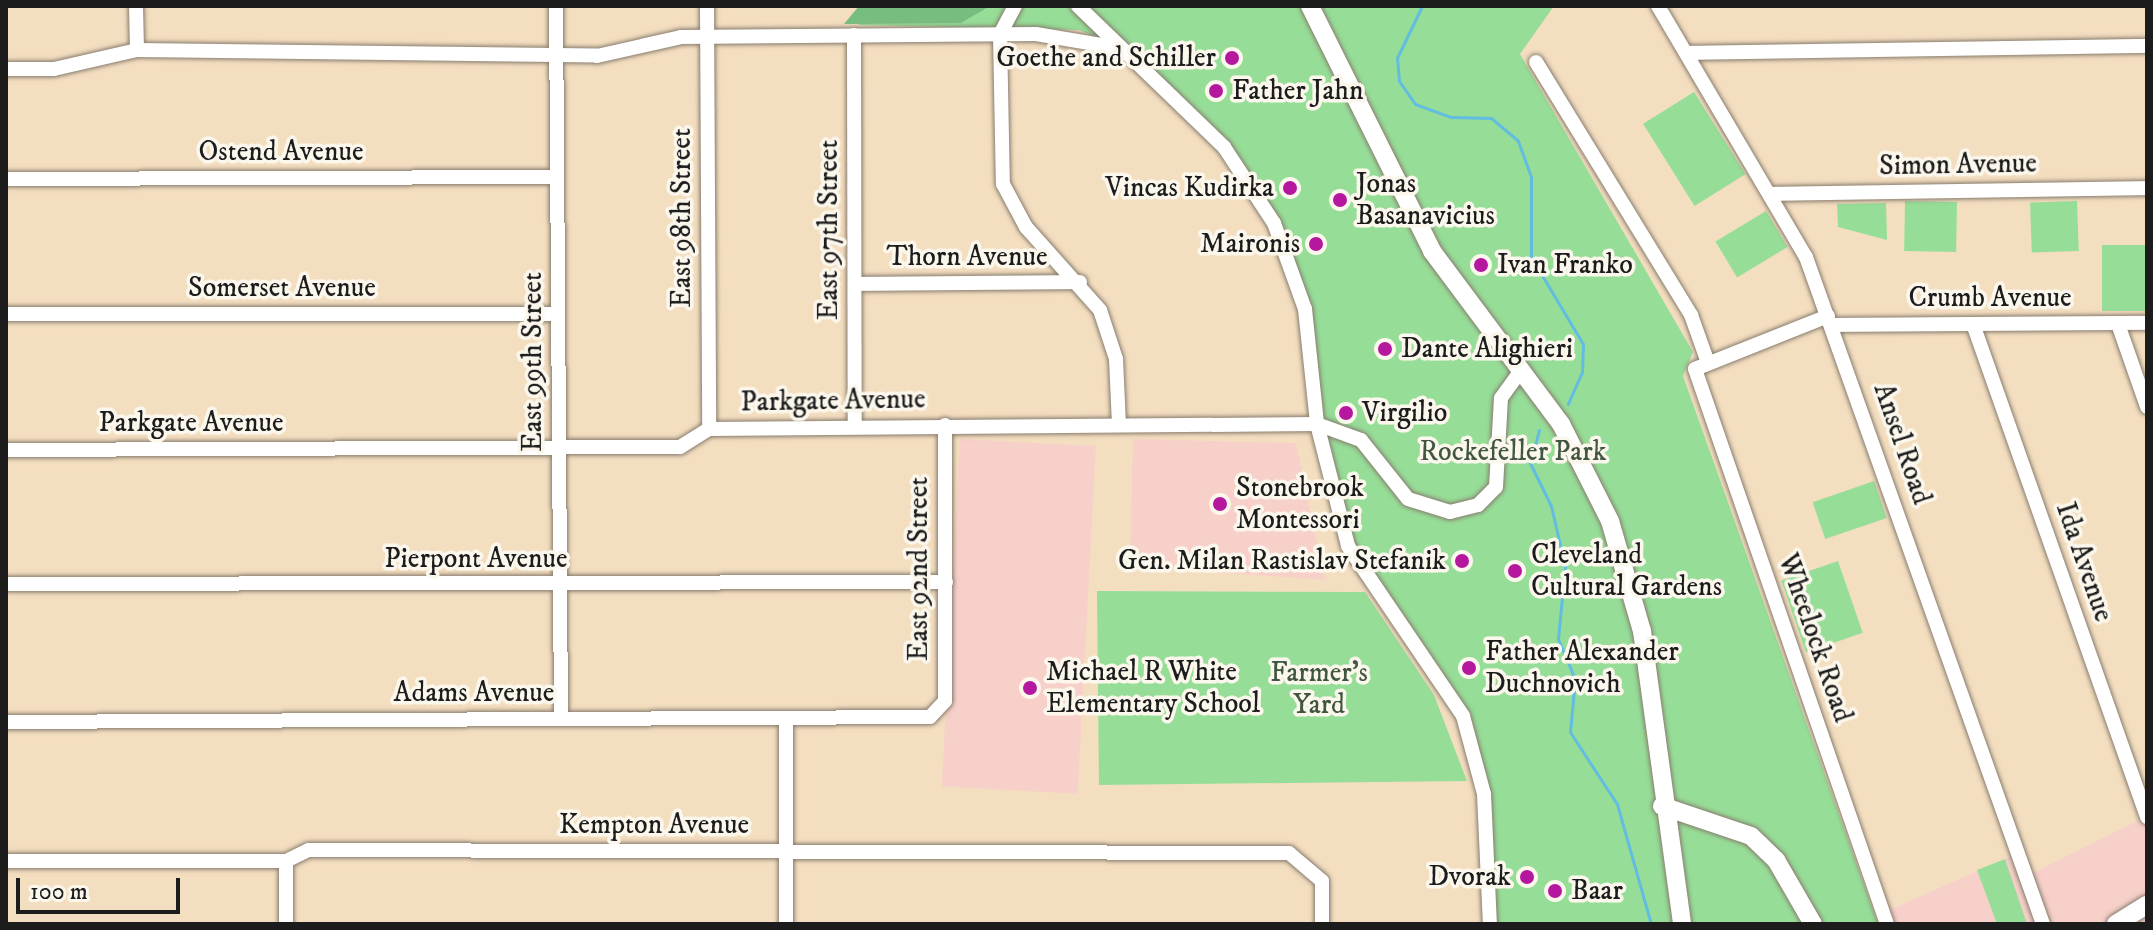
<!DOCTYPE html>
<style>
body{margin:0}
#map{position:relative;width:2153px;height:930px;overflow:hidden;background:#f4dec0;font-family:"IM FELL DW Pica",serif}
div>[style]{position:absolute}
.built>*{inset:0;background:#f7d0ca;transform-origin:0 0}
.green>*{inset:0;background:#96de98;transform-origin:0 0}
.forest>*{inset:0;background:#78bd80}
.stream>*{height:3px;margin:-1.5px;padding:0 1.5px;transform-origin:1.5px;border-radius:1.5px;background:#62bde0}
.roads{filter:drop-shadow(0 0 2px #887d6e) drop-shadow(0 0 2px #887d6e)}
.minor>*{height:14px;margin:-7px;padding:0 7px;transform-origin:7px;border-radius:7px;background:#fff}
.major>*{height:18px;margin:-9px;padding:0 9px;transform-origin:9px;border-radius:9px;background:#fff}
.dots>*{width:22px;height:22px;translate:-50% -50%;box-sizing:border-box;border:4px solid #fbf7ec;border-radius:50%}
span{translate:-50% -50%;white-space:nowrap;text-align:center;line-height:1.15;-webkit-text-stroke:7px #fbf7ec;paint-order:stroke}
.poi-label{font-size:28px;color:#1c1c1c}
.right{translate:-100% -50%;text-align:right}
.left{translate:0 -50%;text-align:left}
.street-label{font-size:28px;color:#1c1c1c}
.park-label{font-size:28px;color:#415641}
.frame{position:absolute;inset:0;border:8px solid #1c1c1c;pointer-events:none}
.scale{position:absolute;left:16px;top:878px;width:164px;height:36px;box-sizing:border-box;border:4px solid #1c1c1c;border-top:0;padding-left:10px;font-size:24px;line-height:28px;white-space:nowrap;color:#1c1c1c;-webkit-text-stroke:6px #fbf7ec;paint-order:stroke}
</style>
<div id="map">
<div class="built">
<i style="left:960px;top:439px;width:136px;height:348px;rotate:3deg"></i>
<i style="clip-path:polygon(1133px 439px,1296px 443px,1325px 580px,1130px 566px)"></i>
<i style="clip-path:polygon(2147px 816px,2147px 924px,1887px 924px,1883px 913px,2018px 853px,2027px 876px)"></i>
</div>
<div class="green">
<i style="clip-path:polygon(859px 6px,1554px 6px,1520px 54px,1693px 352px,1683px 376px,1878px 924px,1489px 924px,1487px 822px,1463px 716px,1339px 522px,1305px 309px,1274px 223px,1215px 137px,1113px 47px,1080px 30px,859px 25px)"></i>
<i style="left:1694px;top:92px;width:97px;height:60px;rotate:58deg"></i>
<i style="left:2077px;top:201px;width:50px;height:47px;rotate:88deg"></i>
<i style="left:1957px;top:202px;width:50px;height:52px;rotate:91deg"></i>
<i style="clip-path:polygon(1886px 203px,1887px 240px,1838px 227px,1837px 204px)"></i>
<i style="left:1766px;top:211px;width:42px;height:59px;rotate:59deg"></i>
<i style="left:2102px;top:245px;width:45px;height:66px"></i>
<i style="left:1874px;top:481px;width:39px;height:65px;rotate:71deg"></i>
<i style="left:1838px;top:561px;width:76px;height:60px;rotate:71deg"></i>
<i style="clip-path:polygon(1097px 591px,1365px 592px,1434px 695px,1467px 781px,1099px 785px)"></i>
<i style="clip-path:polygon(2005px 859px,2027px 924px,1997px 924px,1977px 870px)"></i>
</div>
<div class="forest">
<i style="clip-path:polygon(859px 6px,990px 6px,961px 23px,844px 24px)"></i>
</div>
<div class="stream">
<i style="left:1422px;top:6px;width:58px;rotate:115.7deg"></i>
<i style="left:1397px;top:58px;width:23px;rotate:85deg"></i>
<i style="left:1399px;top:81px;width:28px;rotate:55deg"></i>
<i style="left:1415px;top:104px;width:37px;rotate:20deg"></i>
<i style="left:1450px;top:117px;width:41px;rotate:1.4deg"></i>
<i style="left:1491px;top:118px;width:35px;rotate:40deg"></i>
<i style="left:1518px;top:141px;width:38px;rotate:70deg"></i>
<i style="left:1531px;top:177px;width:80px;rotate:90deg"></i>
<i style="left:1531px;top:257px;width:101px;rotate:59.1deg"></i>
<i style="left:1583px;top:344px;width:28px;rotate:92deg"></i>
<i style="left:1582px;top:372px;width:35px;rotate:114deg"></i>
<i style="left:1539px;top:430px;width:34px;rotate:105deg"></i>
<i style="left:1530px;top:463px;width:48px;rotate:64deg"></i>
<i style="left:1551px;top:506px;width:62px;rotate:76.9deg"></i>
<i style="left:1565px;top:566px;width:73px;rotate:95.5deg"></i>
<i style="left:1558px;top:639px;width:43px;rotate:67deg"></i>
<i style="left:1575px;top:679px;width:53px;rotate:95.4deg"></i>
<i style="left:1570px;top:732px;width:86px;rotate:56.9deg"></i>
<i style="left:1617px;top:804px;width:125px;rotate:74.2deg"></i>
</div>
<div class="roads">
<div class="minor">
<i style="left:136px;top:6px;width:44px;rotate:88.7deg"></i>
<i style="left:556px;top:6px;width:712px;rotate:89.6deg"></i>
<i style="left:707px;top:6px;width:423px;rotate:89.7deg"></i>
<i style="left:1015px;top:6px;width:32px;rotate:118deg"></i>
<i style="left:1000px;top:34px;width:150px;rotate:88.9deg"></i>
<i style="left:1003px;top:184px;width:49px;rotate:61.9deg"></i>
<i style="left:1026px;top:227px;width:111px;rotate:48.3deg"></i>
<i style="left:1100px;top:310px;width:52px;rotate:71.9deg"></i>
<i style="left:1116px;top:359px;width:66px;rotate:87.4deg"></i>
<i style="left:1078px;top:6px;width:203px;rotate:44deg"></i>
<i style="left:1224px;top:147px;width:91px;rotate:56.7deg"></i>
<i style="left:1274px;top:223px;width:91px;rotate:70.2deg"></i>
<i style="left:1305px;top:309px;width:116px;rotate:84deg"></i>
<i style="left:1317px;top:424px;width:126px;rotate:75.7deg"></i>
<i style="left:1348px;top:546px;width:205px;rotate:55.9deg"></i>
<i style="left:1463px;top:716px;width:81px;rotate:74.9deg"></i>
<i style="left:1484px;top:794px;width:130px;rotate:87.4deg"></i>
<i style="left:1658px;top:6px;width:291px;rotate:59.5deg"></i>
<i style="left:1806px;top:257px;width:708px;rotate:70.44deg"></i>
<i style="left:854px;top:35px;width:389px;rotate:89.9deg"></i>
<i style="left:1688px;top:53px;width:459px;rotate:-0.9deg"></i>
<i style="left:1536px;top:62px;width:297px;rotate:58.5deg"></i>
<i style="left:1691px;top:315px;width:48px;rotate:70.4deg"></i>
<i style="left:6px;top:69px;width:48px"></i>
<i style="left:54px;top:69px;width:85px;rotate:-12.9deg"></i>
<i style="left:137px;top:50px;width:460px;rotate:0.7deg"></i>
<i style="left:597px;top:56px;width:86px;rotate:-12.7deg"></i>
<i style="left:681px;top:37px;width:355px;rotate:-0.5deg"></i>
<i style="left:1036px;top:34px;width:78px;rotate:9.6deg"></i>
<i style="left:6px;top:179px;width:551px;rotate:-0.21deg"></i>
<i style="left:1770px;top:194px;width:377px;rotate:-0.9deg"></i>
<i style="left:855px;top:284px;width:225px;rotate:-0.5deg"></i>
<i style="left:6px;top:314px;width:552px"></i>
<i style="left:1828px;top:316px;width:143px;rotate:158.3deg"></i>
<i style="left:1695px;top:369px;width:587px;rotate:70.92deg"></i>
<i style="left:1973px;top:324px;width:523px;rotate:70.56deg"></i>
<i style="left:2118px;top:324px;width:88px;rotate:70.7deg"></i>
<i style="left:1832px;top:325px;width:315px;rotate:-0.4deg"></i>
<i style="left:6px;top:450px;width:674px;rotate:-0.26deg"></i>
<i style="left:680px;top:447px;width:34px;rotate:-32deg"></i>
<i style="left:709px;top:429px;width:608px;rotate:-0.47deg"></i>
<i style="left:1317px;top:424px;width:47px;rotate:20deg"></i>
<i style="left:1361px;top:440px;width:75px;rotate:51.5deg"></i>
<i style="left:1408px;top:499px;width:44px;rotate:17.2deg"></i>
<i style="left:1450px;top:512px;width:29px;rotate:-14deg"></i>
<i style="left:1478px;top:505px;width:25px;rotate:-45deg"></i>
<i style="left:1496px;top:487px;width:89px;rotate:-86.8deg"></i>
<i style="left:1501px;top:398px;width:36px;rotate:-54deg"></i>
<i style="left:6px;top:584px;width:940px;rotate:-0.12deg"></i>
<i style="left:6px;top:722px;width:924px;rotate:-0.31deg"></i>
<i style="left:930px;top:717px;width:22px;rotate:-47deg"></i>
<i style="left:945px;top:701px;width:276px;rotate:-90deg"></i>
<i style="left:6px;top:861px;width:280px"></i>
<i style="left:286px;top:861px;width:25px;rotate:-26deg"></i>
<i style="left:309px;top:850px;width:980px;rotate:0.18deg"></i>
<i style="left:1289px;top:853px;width:43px;rotate:40.3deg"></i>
<i style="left:1322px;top:881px;width:43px;rotate:90deg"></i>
<i style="left:286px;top:924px;width:63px;rotate:-90deg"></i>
<i style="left:786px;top:924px;width:205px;rotate:-90deg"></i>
</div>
<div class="major">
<i style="left:1310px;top:6px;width:274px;rotate:63.5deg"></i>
<i style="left:1432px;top:251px;width:216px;rotate:53.3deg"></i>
<i style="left:1561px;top:424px;width:109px;rotate:63.2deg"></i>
<i style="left:1610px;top:521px;width:115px;rotate:73.8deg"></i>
<i style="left:1642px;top:631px;width:296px;rotate:82.2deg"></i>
<i style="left:1662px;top:806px;width:94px;rotate:18.6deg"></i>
<i style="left:1751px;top:836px;width:35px;rotate:44deg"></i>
<i style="left:1776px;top:860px;width:74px;rotate:60deg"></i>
<i style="left:2116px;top:924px;width:36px;rotate:-32deg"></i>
</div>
</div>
<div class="dots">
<i style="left:1232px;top:58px;background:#b5179e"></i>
<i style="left:1216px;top:91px;background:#b5179e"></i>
<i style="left:1290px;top:188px;background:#b5179e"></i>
<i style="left:1340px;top:200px;background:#b5179e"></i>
<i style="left:1316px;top:244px;background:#b5179e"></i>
<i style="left:1481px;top:265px;background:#b5179e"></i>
<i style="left:1385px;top:349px;background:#b5179e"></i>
<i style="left:1346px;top:413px;background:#b5179e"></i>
<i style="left:1220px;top:504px;background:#b5179e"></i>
<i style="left:1462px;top:561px;background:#b5179e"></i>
<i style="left:1515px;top:571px;background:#b5179e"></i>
<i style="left:1469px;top:668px;background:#b5179e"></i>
<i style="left:1030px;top:688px;background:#b5179e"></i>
<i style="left:1527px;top:877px;background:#b5179e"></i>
<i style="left:1555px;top:891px;background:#b5179e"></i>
</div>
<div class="poi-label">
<span class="right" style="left:1216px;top:58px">Goethe and Schiller</span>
<span class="left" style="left:1232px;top:91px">Father Jahn</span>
<span class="left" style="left:1356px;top:200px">Jonas<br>Basanavicius</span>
<span class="right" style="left:1274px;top:188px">Vincas Kudirka</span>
<span class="right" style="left:1300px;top:244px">Maironis</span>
<span class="left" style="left:1497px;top:265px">Ivan Franko</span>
<span class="left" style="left:1401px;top:349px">Dante Alighieri</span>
<span class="left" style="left:1362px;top:413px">Virgilio</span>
<span class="left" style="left:1236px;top:504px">Stonebrook<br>Montessori</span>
<span class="left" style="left:1531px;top:571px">Cleveland<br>Cultural Gardens</span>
<span class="right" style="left:1446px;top:561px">Gen. Milan Rastislav Stefanik</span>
<span class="left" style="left:1485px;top:668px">Father Alexander<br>Duchnovich</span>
<span class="left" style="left:1046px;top:688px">Michael R White<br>Elementary School</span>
<span class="right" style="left:1511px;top:877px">Dvorak</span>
<span class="left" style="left:1571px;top:891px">Baar</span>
</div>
<div class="street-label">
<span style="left:281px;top:152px">Ostend Avenue</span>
<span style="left:1958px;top:165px;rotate:-1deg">Simon Avenue</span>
<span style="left:682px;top:218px;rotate:-90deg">East 98th Street</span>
<span style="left:829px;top:230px;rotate:-90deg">East 97th Street</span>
<span style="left:967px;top:257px">Thorn Avenue</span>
<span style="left:282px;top:288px">Somerset Avenue</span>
<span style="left:1990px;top:298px">Crumb Avenue</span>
<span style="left:533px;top:362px;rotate:-90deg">East 99th Street</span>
<span style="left:833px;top:401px;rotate:-1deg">Parkgate Avenue</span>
<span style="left:191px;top:423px">Parkgate Avenue</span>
<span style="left:1902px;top:444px;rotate:71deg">Ansel Road</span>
<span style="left:476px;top:559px">Pierpont Avenue</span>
<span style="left:2084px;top:562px;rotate:71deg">Ida Avenue</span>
<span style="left:919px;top:569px;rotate:-90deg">East 92nd Street</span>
<span style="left:1815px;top:638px;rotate:71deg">Wheelock Road</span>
<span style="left:474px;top:693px">Adams Avenue</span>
<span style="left:654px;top:825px">Kempton Avenue</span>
</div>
<div class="park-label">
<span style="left:1513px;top:452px">Rockefeller Park</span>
<span style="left:1319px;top:689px">Farmer's<br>Yard</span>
</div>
<div class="frame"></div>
<div class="scale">100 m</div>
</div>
